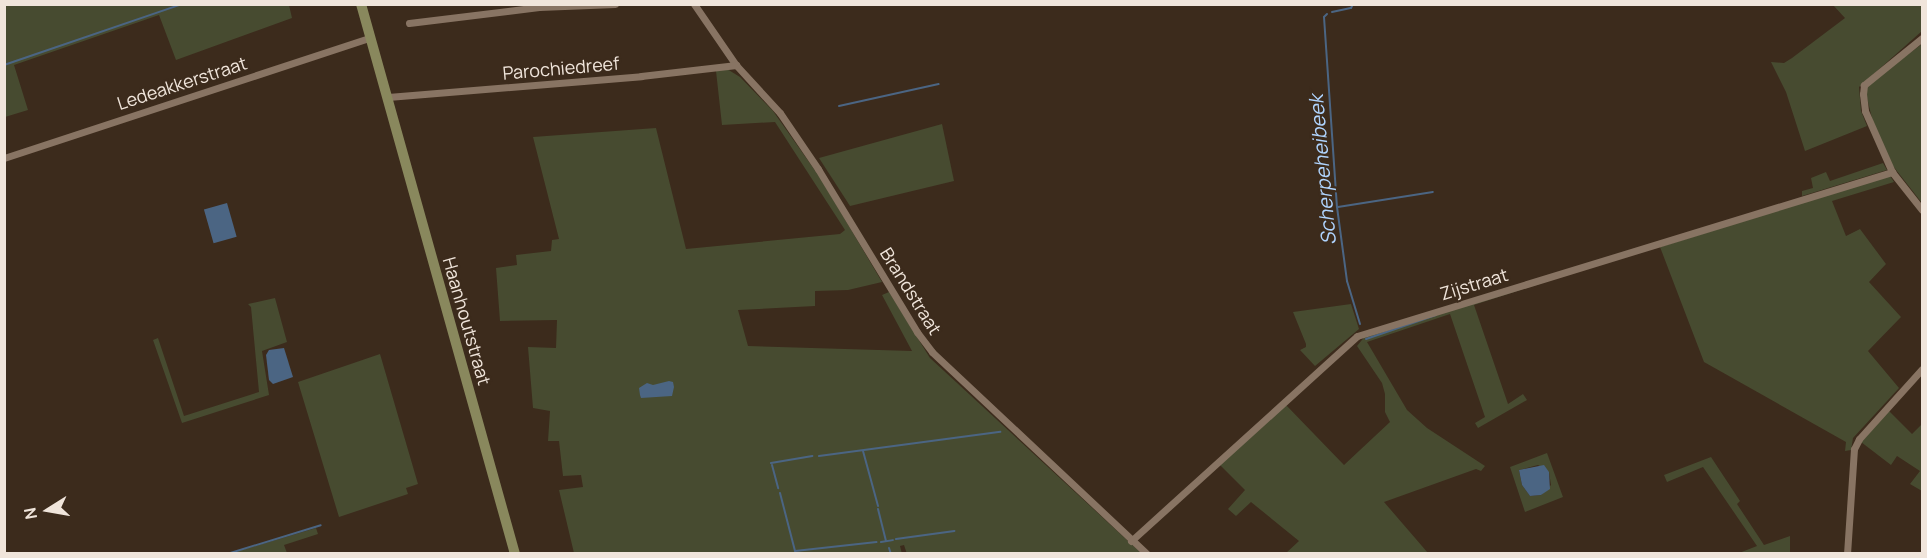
<!DOCTYPE html>
<style>
body{margin:0}
#map{position:relative;width:1927px;height:558px;overflow:hidden;background:#3c2b1c;font-family:Manrope,sans-serif}
div>[style]{position:absolute}
.green>*{inset:0;background:#474b30}
.water>*{inset:0;background:#4b6583;transform-origin:0 0}
.stream>*{height:2px;margin:-1px;padding:0 1px;transform-origin:1px;border-radius:1px;background:#4b6583}
.street>*{height:7px;margin:-3.5px;padding:0 3.5px;transform-origin:3.5px;border-radius:3.5px;background:#887463}
.secondary>*{height:10px;margin:-5px;padding:0 5px;transform-origin:5px;border-radius:5px;background:#89885d}
span{translate:-50% -50%;white-space:nowrap;text-align:center;line-height:1.15;-webkit-text-stroke:4.5px #3c2b1c;paint-order:stroke}
.street-label{font-size:18px;color:#f0e5db}
.water-label{font-size:20px;color:#afd3fd;font-style:italic}
.frame{position:absolute;inset:0;border:6px solid #f0e5db;pointer-events:none}
.north{position:absolute;left:18px;top:480px;width:60px;height:60px;-webkit-text-stroke:4px #3c2b1c;paint-order:stroke;rotate:259deg;font-size:16px;font-weight:700;line-height:24px;text-align:center;color:#f0e5db}
.north::after{content:'';display:block;margin:auto;width:21px;height:27px;background:#f0e5db;clip-path:polygon(50% 0,100% 100%,50% 72%,0 100%)}
</style>
<div id="map">
<div class="green">
<i style="clip-path:polygon(289px 5px,292px 18px,176px 60px,159px 15px,14px 65px,28px 110px,5px 117px,5px 5px)"></i>
<i style="clip-path:polygon(1833px 5px,1922px 5px,1922px 31px,1859px 87px,1861px 111px,1867px 126px,1805px 151px,1786px 92px,1771px 62px,1784px 63px,1792px 58px,1845px 18px)"></i>
<i style="clip-path:polygon(1922px 44px,1922px 203px,1893px 166px,1873px 122px,1866px 94px,1868px 84px)"></i>
<i style="clip-path:polygon(727px 69px,740px 77px,773px 111px,821px 179px,882px 282px,848px 290px,815px 291px,815px 306px,738px 310px,748px 346px,912px 351px,882px 295px,889px 292px,930px 358px,1141px 553px,907px 554px,904px 545px,900px 546px,902px 554px,574px 553px,559px 490px,583px 487px,581px 475px,563px 476px,559px 441px,548px 441px,550px 411px,533px 408px,528px 347px,556px 348px,557px 320px,500px 321px,496px 268px,517px 265px,516px 255px,551px 251px,552px 240px,559px 239px,533px 137px,656px 128px,686px 249px,840px 234px,845px 230px,775px 122px,722px 125px,716px 71px)"></i>
<i style="clip-path:polygon(942px 124px,954px 181px,850px 206px,819px 158px)"></i>
<i style="clip-path:polygon(1883px 163px,1887px 170px,1802px 196px,1802px 191px,1813px 188px,1811px 178px,1826px 172px,1830px 181px)"></i>
<i style="clip-path:polygon(1890px 176px,1894px 182px,1832px 201px,1846px 236px,1860px 229px,1886px 264px,1869px 282px,1901px 317px,1868px 351px,1899px 388px,1853px 438px,1851px 450px,1845px 451px,1846px 442px,1704px 362px,1660px 247px)"></i>
<i style="clip-path:polygon(1614px 260px,1474px 305px,1508px 404px,1523px 394px,1527px 400px,1478px 428px,1475px 423px,1485px 417px,1450px 314px,1367px 342px,1407px 410px,1427px 428px,1485px 466px,1481px 471px,1476px 469px,1384px 502px,1428px 553px,1286px 553px,1299px 541px,1251px 502px,1236px 516px,1228px 509px,1245px 490px,1220px 465px,1286px 405px,1344px 465px,1390px 422px,1385px 412px,1385px 394px,1382px 383px,1357px 346px,1366px 335px)"></i>
<i style="clip-path:polygon(275px 298px,287px 342px,262px 351px,269px 395px,182px 423px,153px 340px,158px 338px,184px 416px,259px 392px,251px 307px,248px 304px)"></i>
<i style="clip-path:polygon(1351px 304px,1359px 329px,1315px 366px,1300px 350px,1306px 347px,1306px 344px,1293px 312px)"></i>
<i style="clip-path:polygon(380px 354px,418px 484px,406px 488px,408px 494px,339px 517px,298px 382px)"></i>
<i style="clip-path:polygon(1889px 411px,1912px 434px,1922px 424px,1922px 491px,1910px 484px,1920px 471px,1897px 456px,1891px 465px,1861px 442px)"></i>
<i style="clip-path:polygon(evenodd,1547px 453px,1563px 497px,1525px 512px,1510px 467px,1547px 453px,1538px 465px,1549px 472px,1551px 485px,1541px 495px,1530px 496px,1522px 485px,1519px 470px,1538px 465px)"></i>
<i style="clip-path:polygon(1711px 457px,1740px 501px,1737px 504px,1764px 545px,1790px 536px,1790px 553px,1739px 553px,1757px 546px,1703px 467px,1667px 482px,1664px 475px)"></i>
<i style="clip-path:polygon(316px 528px,318px 534px,284px 545px,287px 553px,232px 553px)"></i>
</div>
<div class="water">
<i style="left:227px;top:203px;width:35px;height:24px;rotate:74deg"></i>
<i style="clip-path:polygon(284px 348px,293px 377px,273px 384px,269px 380px,266px 355px,269px 350px)"></i>
<i style="clip-path:polygon(669px 381px,673px 382px,674px 387px,672px 396px,641px 398px,640px 395px,639px 388px,647px 383px,653px 385px)"></i>
<i style="clip-path:polygon(1544px 465px,1549px 472px,1550px 489px,1541px 495px,1530px 496px,1522px 485px,1519px 470px)"></i>
</div>
<div class="stream">
<i style="left:1332px;top:12px;width:19px;rotate:-12deg"></i>
<i style="left:1351px;top:8px;width:4px;rotate:-63deg"></i>
<i style="left:1327px;top:14px;width:4px;rotate:135deg"></i>
<i style="left:1324px;top:17px;width:190px;rotate:86.1deg"></i>
<i style="left:1337px;top:207px;width:75px;rotate:82.3deg"></i>
<i style="left:1347px;top:281px;width:45px;rotate:73.2deg"></i>
<i style="left:4px;top:65px;width:188px;rotate:-18.9deg"></i>
<i style="left:839px;top:106px;width:102px;rotate:-12.4deg"></i>
<i style="left:1338px;top:207px;width:96px;rotate:-9deg"></i>
<i style="left:1366px;top:339px;width:74px;rotate:-18.9deg"></i>
<i style="left:863px;top:451px;width:57px;rotate:74.7deg"></i>
<i style="left:819px;top:456px;width:183px;rotate:-7.6deg"></i>
<i style="left:771px;top:463px;width:42px;rotate:-9.7deg"></i>
<i style="left:772px;top:465px;width:24px;rotate:75deg"></i>
<i style="left:780px;top:493px;width:60px;rotate:75.5deg"></i>
<i style="left:795px;top:551px;width:82px;rotate:-6.3deg"></i>
<i style="left:878px;top:509px;width:33px;rotate:76deg"></i>
<i style="left:896px;top:539px;width:59px;rotate:-7.9deg"></i>
<i style="left:881px;top:542px;width:12px;rotate:-9deg"></i>
<i style="left:889px;top:548px;width:6px;rotate:72deg"></i>
<i style="left:846px;top:553px;width:1px;rotate:90deg"></i>
<i style="left:227px;top:554px;width:98px;rotate:-17.1deg"></i>
</div>
<div class="street">
<i style="left:694px;top:4px;width:74px;rotate:55.5deg"></i>
<i style="left:736px;top:65px;width:65px;rotate:47.5deg"></i>
<i style="left:780px;top:113px;width:68px;rotate:55.8deg"></i>
<i style="left:818px;top:169px;width:191px;rotate:58.7deg"></i>
<i style="left:917px;top:332px;width:25px;rotate:53deg"></i>
<i style="left:932px;top:352px;width:295px;rotate:43.2deg"></i>
<i style="left:409px;top:23px;width:131px;rotate:-7deg"></i>
<i style="left:539px;top:7px;width:76px;rotate:-2.3deg"></i>
<i style="left:1922px;top:38px;width:75px;rotate:141deg"></i>
<i style="left:1864px;top:85px;width:9px;rotate:96deg"></i>
<i style="left:1863px;top:94px;width:17px;rotate:83deg"></i>
<i style="left:1865px;top:111px;width:67px;rotate:66.1deg"></i>
<i style="left:1892px;top:172px;width:48px;rotate:51.7deg"></i>
<i style="left:388px;top:97px;width:254px;rotate:-4.7deg"></i>
<i style="left:641px;top:76px;width:96px;rotate:-6.6deg"></i>
<i style="left:4px;top:158px;width:385px;rotate:-18.2deg"></i>
<i style="left:1131px;top:541px;width:305px;rotate:-42.2deg"></i>
<i style="left:1357px;top:336px;width:560px;rotate:-17.04deg"></i>
<i style="left:1847px;top:554px;width:105px;rotate:-86.2deg"></i>
<i style="left:1854px;top:449px;width:11px;rotate:-63deg"></i>
<i style="left:1859px;top:439px;width:94px;rotate:-48deg"></i>
</div>
<div class="secondary">
<i style="left:361px;top:4px;width:571px;rotate:74.36deg"></i>
</div>
<div class="street-label">
<span style="left:561px;top:68px;rotate:-5deg">Parochiedreef</span>
<span style="left:182px;top:83px;rotate:-18deg">Ledeakkerstraat</span>
<span style="left:1474px;top:284px;rotate:-17deg">Zijstraat</span>
<span style="left:911px;top:291px;rotate:58deg">Brandstraat</span>
<span style="left:467px;top:321px;rotate:74deg">Haanhoutstraat</span>
</div>
<div class="water-label">
<span style="left:1322px;top:170px;rotate:-95deg">Scherpeheibeek</span>
</div>
<div class="frame"></div>
<div class="north">N</div>
</div>
